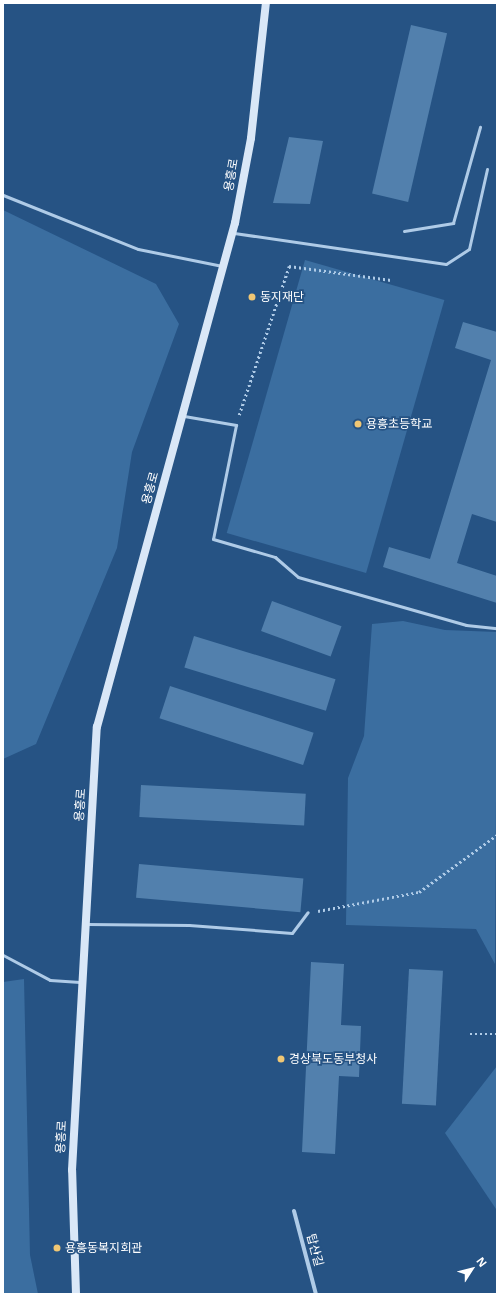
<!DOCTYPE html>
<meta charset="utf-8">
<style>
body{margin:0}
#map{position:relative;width:500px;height:1297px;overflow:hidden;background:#265384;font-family:"Open Sans","Noto Sans KR",sans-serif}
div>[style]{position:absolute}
.green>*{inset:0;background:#3b6ea0;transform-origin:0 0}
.building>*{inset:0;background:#5280ad;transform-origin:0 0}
.path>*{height:2.5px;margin-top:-1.25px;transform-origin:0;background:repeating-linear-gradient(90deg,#afcbe7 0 2px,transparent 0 5px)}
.lane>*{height:3px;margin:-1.5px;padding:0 1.5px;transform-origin:1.5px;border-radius:1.5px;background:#afcbe7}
.street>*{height:4px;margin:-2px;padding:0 2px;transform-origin:2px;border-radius:2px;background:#afcbe7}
.secondary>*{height:8px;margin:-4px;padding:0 4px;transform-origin:4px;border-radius:4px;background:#d9e7f7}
.dots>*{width:11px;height:11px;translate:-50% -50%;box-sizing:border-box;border:2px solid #265384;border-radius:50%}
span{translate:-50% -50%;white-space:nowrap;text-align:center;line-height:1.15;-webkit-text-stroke:3.5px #265384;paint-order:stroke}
.street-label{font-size:12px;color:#fff}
.poi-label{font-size:12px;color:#fff}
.left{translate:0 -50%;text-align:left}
.frame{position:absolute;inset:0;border:4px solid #fff;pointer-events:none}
.north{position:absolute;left:452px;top:1249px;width:40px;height:40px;-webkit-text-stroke:3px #265384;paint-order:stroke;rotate:54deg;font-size:11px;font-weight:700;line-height:16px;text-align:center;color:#fff}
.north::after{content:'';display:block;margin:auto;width:14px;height:18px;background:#fff;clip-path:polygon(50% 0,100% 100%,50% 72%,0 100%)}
</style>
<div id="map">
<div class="green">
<i style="clip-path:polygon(3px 210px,156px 284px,179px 324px,132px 452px,117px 548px,36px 744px,3px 759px)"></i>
<i style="left:305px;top:260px;width:145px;height:284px;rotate:16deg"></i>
<i style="clip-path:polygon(403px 621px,445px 630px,497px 632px,495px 964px,476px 929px,346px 925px,348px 778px,364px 736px,372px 624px)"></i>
<i style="clip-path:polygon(24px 979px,30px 1255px,38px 1294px,3px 1294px,3px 982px)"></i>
<i style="clip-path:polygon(497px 1066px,497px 1209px,496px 1209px,445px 1133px)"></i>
</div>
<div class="building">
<i style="left:411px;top:25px;width:37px;height:173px;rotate:13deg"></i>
<i style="clip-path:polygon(289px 137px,323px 141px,310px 204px,273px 203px)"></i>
<i style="clip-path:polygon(463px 322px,497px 332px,497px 522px,472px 514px,457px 563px,497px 576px,497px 603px,383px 567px,389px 547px,430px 559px,491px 360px,455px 348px)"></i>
<i style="left:272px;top:601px;width:74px;height:32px;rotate:20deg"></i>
<i style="left:194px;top:636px;width:148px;height:33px;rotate:17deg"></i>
<i style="left:170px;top:686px;width:151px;height:34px;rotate:18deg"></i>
<i style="left:141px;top:785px;width:165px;height:32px;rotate:3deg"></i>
<i style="left:139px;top:864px;width:165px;height:34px;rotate:5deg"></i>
<i style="clip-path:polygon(311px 962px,344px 964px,341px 1025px,361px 1026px,359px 1077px,339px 1076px,335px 1154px,302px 1152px)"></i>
<i style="left:409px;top:969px;width:34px;height:135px;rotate:3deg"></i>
</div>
<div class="path">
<i style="left:239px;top:415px;width:157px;rotate:-71.4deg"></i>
<i style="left:289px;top:266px;width:103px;rotate:7.8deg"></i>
<i style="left:318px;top:911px;width:103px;rotate:-10.7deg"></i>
<i style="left:419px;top:892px;width:97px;rotate:-36.2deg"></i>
<i style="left:470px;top:1034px;width:27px"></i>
</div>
<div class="lane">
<i style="left:3px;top:195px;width:145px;rotate:21.8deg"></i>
<i style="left:138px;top:249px;width:86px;rotate:11.4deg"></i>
<i style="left:404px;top:231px;width:50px;rotate:-9.3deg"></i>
<i style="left:453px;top:223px;width:100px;rotate:-74.3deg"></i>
<i style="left:234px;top:233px;width:214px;rotate:8.3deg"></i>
<i style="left:446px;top:264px;width:27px;rotate:-33deg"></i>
<i style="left:469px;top:249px;width:82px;rotate:-77.3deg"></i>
<i style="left:184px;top:416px;width:53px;rotate:9.8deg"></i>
<i style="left:236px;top:425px;width:116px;rotate:101.4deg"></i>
<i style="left:213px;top:539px;width:65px;rotate:16.2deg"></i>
<i style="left:275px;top:557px;width:30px;rotate:41deg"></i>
<i style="left:298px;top:577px;width:175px;rotate:15.9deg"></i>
<i style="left:466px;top:625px;width:31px;rotate:6deg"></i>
<i style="left:87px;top:924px;width:102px;rotate:0.6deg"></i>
<i style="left:189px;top:925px;width:103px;rotate:4.4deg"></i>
<i style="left:292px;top:933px;width:26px;rotate:-53deg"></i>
<i style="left:3px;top:955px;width:53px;rotate:28deg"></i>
<i style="left:50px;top:980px;width:30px;rotate:4deg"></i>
</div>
<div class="street">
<i style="left:294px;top:1211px;width:86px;rotate:75.2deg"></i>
</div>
<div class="secondary">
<i style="left:76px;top:1294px;width:124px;rotate:-91.8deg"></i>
<i style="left:72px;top:1170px;width:444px;rotate:-86.8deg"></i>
<i style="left:97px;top:727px;width:523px;rotate:-74.69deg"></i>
<i style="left:235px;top:223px;width:86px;rotate:-79.3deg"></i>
<i style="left:251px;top:138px;width:136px;rotate:-83.7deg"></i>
</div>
<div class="dots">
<i style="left:252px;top:297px;background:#f0c774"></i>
<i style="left:358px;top:424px;background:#f0c774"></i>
<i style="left:281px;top:1059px;background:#f0c774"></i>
<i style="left:57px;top:1248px;background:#f0c774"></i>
</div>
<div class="street-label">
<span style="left:231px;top:175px;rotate:-80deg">용흥로</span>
<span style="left:150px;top:488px;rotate:-75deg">용흥로</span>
<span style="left:80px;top:805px;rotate:-86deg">용흥로</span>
<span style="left:61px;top:1137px;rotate:-87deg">용흥로</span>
<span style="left:315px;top:1250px;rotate:75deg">탑산길</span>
</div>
<div class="poi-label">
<span class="left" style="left:260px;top:297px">동지재단</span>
<span class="left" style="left:366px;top:424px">용흥초등학교</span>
<span class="left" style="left:289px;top:1059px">경상북도동부청사</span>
<span class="left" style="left:65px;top:1248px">용흥동복지회관</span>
</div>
<div class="frame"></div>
<div class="north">N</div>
</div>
